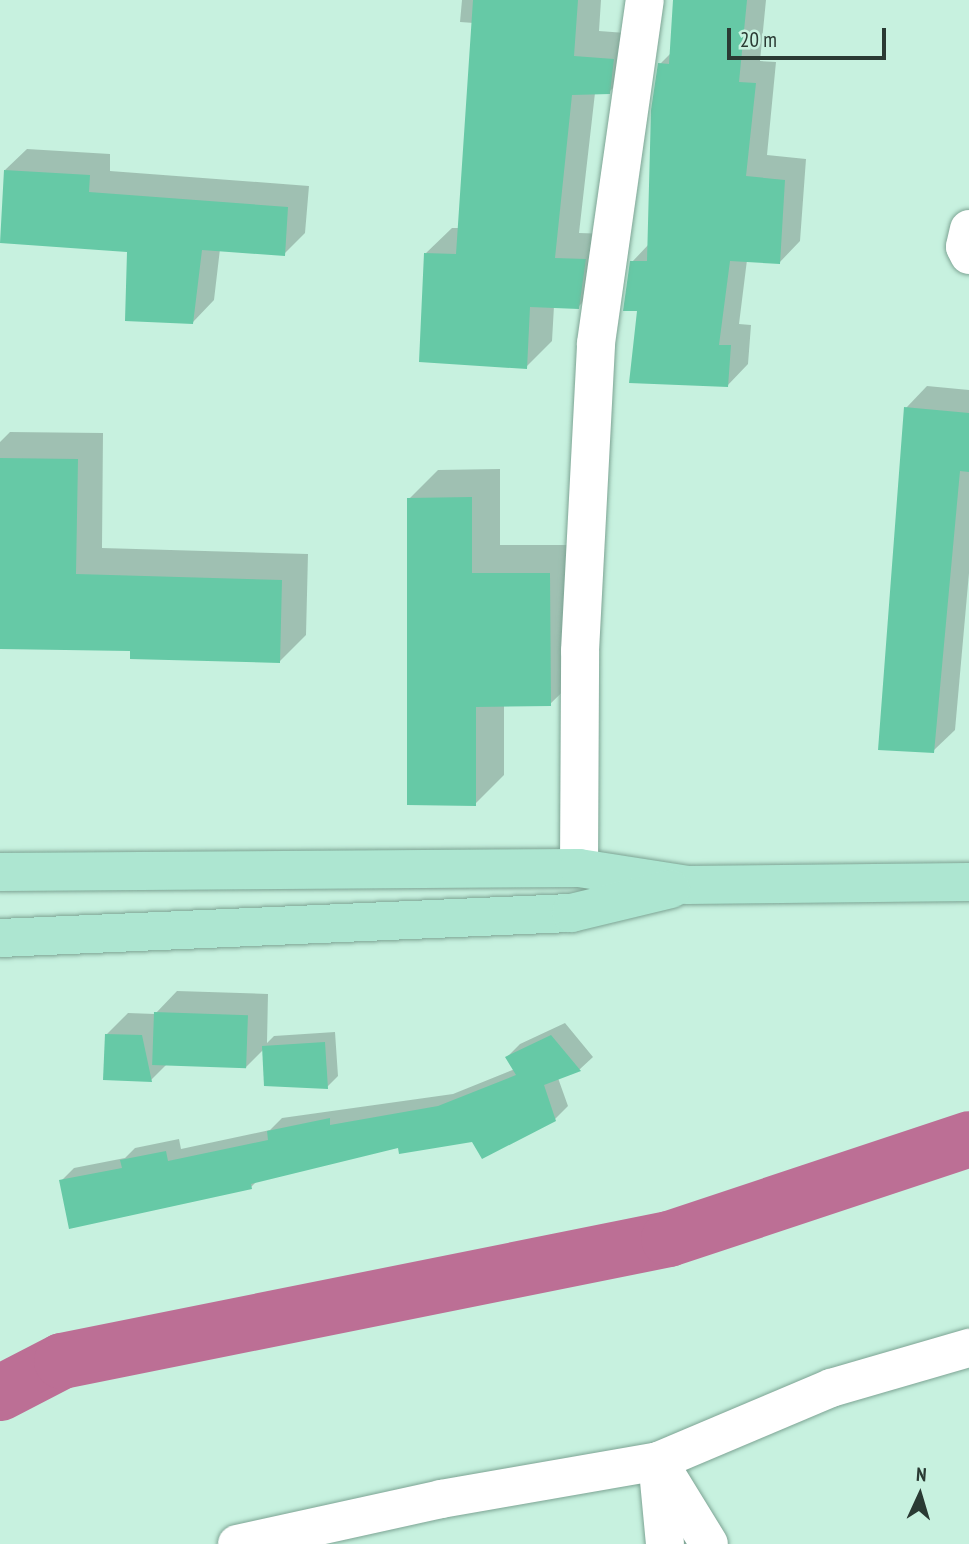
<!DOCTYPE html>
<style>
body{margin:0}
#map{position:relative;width:969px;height:1544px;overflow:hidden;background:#c7f1df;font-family:"PT Sans Narrow",sans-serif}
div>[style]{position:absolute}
.shadow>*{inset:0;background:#0003}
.canal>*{height:56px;margin:-28px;padding:0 28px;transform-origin:28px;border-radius:28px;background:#bc6f95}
.building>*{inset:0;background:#66c9a6;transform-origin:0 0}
.roads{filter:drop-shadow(0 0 2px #7da494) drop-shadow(0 0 2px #7da494)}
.minor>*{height:38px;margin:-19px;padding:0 19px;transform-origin:19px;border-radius:19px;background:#fff}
.major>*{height:38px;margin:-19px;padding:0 19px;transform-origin:19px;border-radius:19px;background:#ade6d1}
span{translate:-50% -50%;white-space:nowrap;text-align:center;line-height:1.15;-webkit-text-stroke:5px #c7f1df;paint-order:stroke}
.north{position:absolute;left:885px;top:1460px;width:70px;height:70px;-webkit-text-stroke:5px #c7f1df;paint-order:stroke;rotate:4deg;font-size:19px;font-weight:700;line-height:28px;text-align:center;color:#2a3a33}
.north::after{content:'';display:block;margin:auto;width:24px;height:32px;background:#2a3a33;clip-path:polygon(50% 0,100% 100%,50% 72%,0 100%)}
.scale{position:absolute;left:727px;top:28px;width:159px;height:32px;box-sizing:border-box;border:4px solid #2a3a33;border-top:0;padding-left:9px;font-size:21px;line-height:24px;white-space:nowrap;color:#2a3a33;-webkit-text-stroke:5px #c7f1df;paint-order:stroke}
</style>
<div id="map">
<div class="shadow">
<i style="clip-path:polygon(462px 0,601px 0,599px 31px,639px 34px,635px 66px,609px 92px,595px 93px,579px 233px,611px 234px,604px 281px,578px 307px,554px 306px,552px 341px,526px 367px,426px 253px,452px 228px,459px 228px,474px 23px,460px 22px)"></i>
<i style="clip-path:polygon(675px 0,766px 0,760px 61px,776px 62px,767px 155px,806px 159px,800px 241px,779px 263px,747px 260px,739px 324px,751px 325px,748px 364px,727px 386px,639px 310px,632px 262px,649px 244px,660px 64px,672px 52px)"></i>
<i style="clip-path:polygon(27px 149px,110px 154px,110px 171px,309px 186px,305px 233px,284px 254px,220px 249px,214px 300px,193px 322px,129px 251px,5px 170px)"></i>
<i style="clip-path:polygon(927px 386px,969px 390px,969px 573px,955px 730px,933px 751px,906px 408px)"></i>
<i style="clip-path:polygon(10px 432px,103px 433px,102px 548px,308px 554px,306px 635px,279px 662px,132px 649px,0 647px,0 442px)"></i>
<i style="clip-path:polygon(500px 469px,500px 545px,578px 545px,579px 676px,550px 704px,504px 705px,504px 775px,475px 804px,409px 499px,438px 470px)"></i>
<i style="clip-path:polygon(177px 991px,268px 994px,267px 1043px,274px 1036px,335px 1032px,338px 1076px,327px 1087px,264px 1049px,246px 1067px,167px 1064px,151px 1080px,106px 1035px,128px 1013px,155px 1014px)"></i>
<i style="clip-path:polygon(565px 1023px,593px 1057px,580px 1069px,558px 1078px,568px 1106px,555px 1119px,473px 1140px,399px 1146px,257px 1181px,251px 1187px,61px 1181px,74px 1168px,125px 1158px,135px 1148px,179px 1139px,181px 1149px,270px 1130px,282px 1118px,453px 1094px,515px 1069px,507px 1057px,520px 1044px)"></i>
</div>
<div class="canal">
<i style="left:0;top:1393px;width:70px;rotate:-27.3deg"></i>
<i style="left:62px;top:1361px;width:619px;rotate:-11.36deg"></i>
<i style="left:669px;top:1239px;width:316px;rotate:-18.4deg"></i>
</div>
<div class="building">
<i style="clip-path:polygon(473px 0,578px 0,574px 56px,614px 59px,610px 94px,572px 95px,555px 258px,586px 259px,579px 309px,530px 307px,527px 369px,419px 362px,424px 253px,456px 254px)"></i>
<i style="clip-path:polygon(673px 0,747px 0,739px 82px,756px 83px,746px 176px,785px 180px,780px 264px,730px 261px,719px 345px,731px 345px,728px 387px,629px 383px,637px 311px,623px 311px,630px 261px,647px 261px,651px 110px,658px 63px,669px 64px)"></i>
<i style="clip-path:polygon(4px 170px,90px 175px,89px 192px,288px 207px,285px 256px,202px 250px,193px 324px,125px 321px,127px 252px,0 243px)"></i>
<i style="clip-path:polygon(904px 407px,969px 413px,969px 472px,960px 471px,934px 753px,878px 750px)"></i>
<i style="clip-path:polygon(0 458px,78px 459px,76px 574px,282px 580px,280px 663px,130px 659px,130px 651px,0 649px)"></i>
<i style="clip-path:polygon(472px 497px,472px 573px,550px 573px,551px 706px,476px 707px,476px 806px,407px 805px,407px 498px)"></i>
<i style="left:154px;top:1012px;width:94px;height:53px;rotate:2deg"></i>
<i style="clip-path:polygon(105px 1034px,142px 1035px,152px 1082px,103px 1080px)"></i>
<i style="clip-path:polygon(551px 1035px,581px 1071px,544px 1085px,556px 1121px,482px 1159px,472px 1142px,399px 1154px,398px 1148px,251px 1184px,252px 1189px,69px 1229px,59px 1180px,122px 1168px,120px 1160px,166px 1151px,168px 1161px,268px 1140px,267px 1131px,330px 1118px,330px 1125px,438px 1106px,516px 1075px,505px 1057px)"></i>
<i style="clip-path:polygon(325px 1042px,328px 1089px,264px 1086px,262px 1046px)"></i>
</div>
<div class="roads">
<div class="minor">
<i style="left:969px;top:229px;width:18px;rotate:103deg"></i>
<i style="left:965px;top:247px;width:9px;rotate:63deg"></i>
<i style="left:579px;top:868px;width:217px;rotate:-89.7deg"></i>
<i style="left:580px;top:651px;width:308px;rotate:-87deg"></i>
<i style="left:596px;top:343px;width:346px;rotate:-81.9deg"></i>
<i style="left:658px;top:1461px;width:97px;rotate:58.4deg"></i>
<i style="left:658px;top:1470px;width:74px;rotate:84.6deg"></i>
<i style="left:237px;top:1544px;width:209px;rotate:-12.4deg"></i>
<i style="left:441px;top:1499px;width:220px;rotate:-9.9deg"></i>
<i style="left:658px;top:1461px;width:188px;rotate:-22.9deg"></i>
<i style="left:831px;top:1388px;width:144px;rotate:-16.2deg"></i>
</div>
<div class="major">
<i style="left:0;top:872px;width:579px;rotate:-0.4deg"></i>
<i style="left:579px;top:868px;width:109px;rotate:8.9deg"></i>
<i style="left:687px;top:885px;width:282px;rotate:-0.6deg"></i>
<i style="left:0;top:938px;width:572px;rotate:-2.51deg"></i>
<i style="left:571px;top:913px;width:103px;rotate:-13.5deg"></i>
</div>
</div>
<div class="north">N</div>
<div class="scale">20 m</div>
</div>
